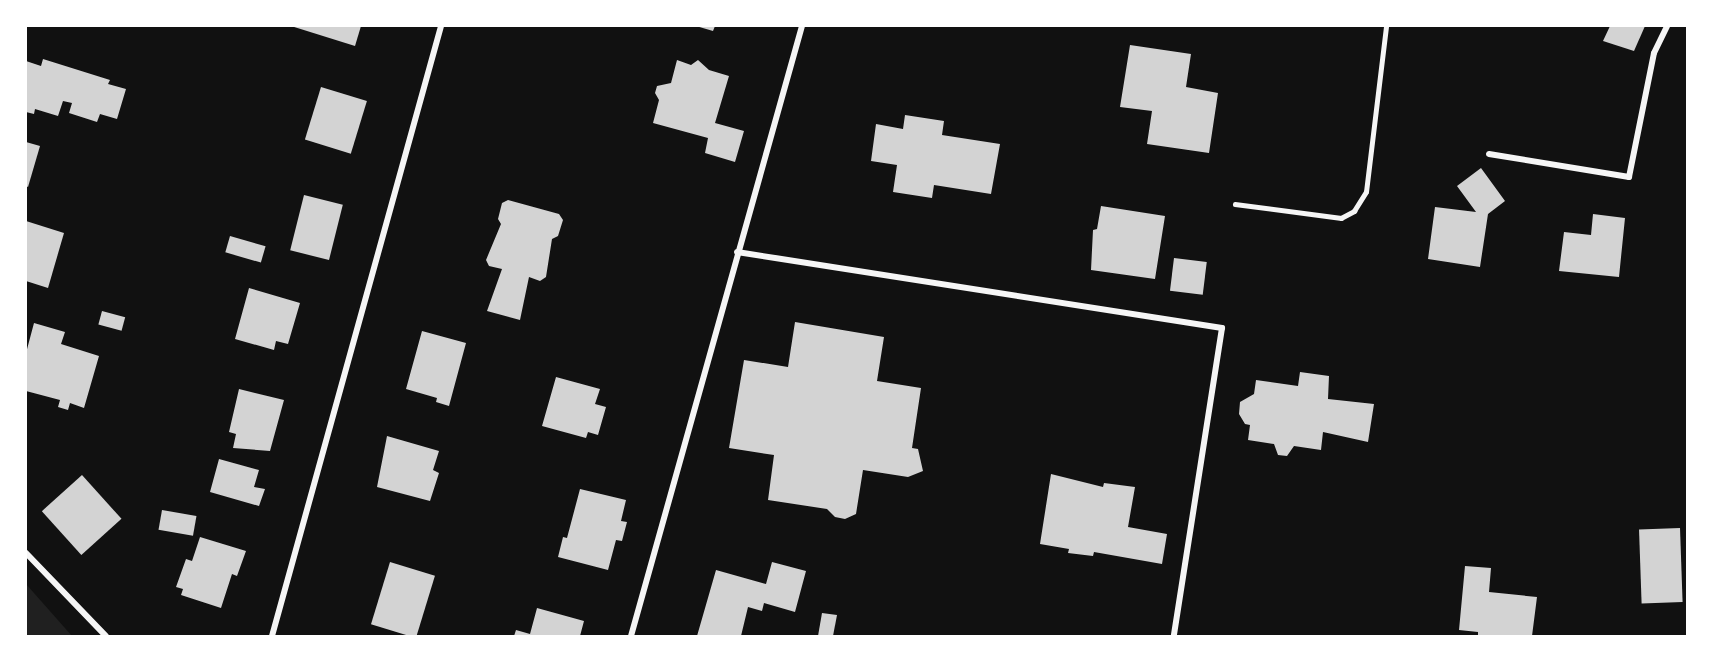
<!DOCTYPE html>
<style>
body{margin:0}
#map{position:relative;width:1713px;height:662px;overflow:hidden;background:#111;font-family:"DejaVu Sans",sans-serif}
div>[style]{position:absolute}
.green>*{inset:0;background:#202020}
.building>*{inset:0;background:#d3d3d3;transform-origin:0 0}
.service>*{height:4.5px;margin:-2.25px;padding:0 2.25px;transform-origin:2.25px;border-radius:2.25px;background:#f5f5f5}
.minor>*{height:6px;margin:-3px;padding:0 3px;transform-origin:3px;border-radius:3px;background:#f5f5f5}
span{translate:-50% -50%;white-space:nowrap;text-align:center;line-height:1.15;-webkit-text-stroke:4.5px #fff;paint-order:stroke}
.frame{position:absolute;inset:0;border:27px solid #fff;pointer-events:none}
</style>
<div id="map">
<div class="green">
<i style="clip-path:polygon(26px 584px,72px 636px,26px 636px)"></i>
</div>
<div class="building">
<i style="clip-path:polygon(291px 26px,361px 26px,355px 46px)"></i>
<i style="clip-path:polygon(696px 26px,715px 26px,713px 31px)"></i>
<i style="clip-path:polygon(1610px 26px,1645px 26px,1634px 51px,1603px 41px)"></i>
<i style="clip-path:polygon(1130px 45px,1191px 54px,1186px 87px,1218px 93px,1209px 153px,1147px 144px,1152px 111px,1120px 107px)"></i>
<i style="clip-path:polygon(43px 59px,110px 80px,108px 84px,126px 89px,117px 119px,100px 114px,97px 122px,69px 113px,72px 103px,63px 101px,58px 116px,35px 109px,34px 114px,26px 112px,26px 61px,41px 66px)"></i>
<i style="clip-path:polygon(677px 60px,691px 65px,698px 60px,709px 70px,729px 76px,715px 123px,744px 131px,735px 162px,705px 153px,708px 138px,653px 123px,659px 100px,655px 93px,657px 86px,671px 83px)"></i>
<i style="left:321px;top:87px;width:48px;height:55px;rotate:17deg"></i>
<i style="clip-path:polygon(905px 115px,944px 121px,942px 135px,1000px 144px,991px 194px,934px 185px,932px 198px,893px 192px,897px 165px,871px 161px,876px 124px,903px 129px)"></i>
<i style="clip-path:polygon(26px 142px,40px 146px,28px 187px,26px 186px)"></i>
<i style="clip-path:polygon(1481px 168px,1505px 201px,1488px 214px,1480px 267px,1428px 259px,1435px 207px,1476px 212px,1457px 186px)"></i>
<i style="left:304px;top:195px;width:40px;height:57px;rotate:14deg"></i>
<i style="clip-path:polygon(508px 200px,559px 214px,563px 220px,558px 236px,552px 239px,546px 277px,540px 281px,529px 277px,520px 320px,487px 311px,502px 269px,489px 266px,486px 260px,501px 224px,498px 219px,502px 203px)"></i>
<i style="clip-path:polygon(1101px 206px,1165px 216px,1155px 279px,1091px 270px,1093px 230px,1097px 229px)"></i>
<i style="clip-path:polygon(1593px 214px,1625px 218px,1619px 277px,1559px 271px,1564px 232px,1591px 235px)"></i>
<i style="clip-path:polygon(26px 221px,64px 233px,48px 288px,26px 281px)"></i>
<i style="left:230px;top:236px;width:37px;height:17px;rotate:16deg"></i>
<i style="left:1174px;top:258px;width:33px;height:33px;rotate:7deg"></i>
<i style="clip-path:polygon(249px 288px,300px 303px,288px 344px,276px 341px,274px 350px,235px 339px)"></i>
<i style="left:102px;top:311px;width:24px;height:14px;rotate:15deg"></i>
<i style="clip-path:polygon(795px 322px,884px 337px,877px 381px,921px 388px,912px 448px,918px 449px,923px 471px,908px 477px,863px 470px,856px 514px,845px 519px,835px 517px,827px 509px,768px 500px,774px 455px,729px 448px,744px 360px,788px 367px)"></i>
<i style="clip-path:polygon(34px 323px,65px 332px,61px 344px,99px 356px,84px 408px,70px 403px,68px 410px,58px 407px,60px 400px,26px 391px,26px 353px)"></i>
<i style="clip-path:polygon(422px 331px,466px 343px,449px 406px,436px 402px,437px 398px,406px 389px)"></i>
<i style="clip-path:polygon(1300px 372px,1329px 376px,1328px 399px,1374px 404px,1368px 442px,1323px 432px,1321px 450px,1294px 446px,1287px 456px,1278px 455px,1274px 444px,1248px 440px,1250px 425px,1245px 424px,1239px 414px,1240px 402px,1254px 394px,1256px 380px,1298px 386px)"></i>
<i style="clip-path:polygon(556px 377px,600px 389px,595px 404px,606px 407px,598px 435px,588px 432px,586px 438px,542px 426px)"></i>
<i style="clip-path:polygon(239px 389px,284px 400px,270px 451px,233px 448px,236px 434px,229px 432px)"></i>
<i style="clip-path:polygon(387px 436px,439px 451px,433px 470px,439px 473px,430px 501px,377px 487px)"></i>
<i style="clip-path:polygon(219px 459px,259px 470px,254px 487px,265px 489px,259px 506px,210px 492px)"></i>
<i style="clip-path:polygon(1051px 474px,1103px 487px,1104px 483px,1135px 487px,1128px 527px,1167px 534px,1162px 564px,1094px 552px,1093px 556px,1068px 553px,1069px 549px,1040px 544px)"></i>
<i style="left:82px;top:475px;width:59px;height:54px;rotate:48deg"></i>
<i style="clip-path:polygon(580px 489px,626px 500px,621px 521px,627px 522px,622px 541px,616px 540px,608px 570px,558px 557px,563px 537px,567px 538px)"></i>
<i style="left:162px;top:510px;width:35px;height:20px;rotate:10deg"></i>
<i style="left:1680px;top:528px;width:74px;height:41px;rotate:88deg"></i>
<i style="clip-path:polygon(200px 537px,246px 551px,237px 576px,232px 574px,221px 608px,181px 595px,183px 589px,176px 587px,186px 559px,192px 561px)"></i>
<i style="left:390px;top:562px;width:47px;height:65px;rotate:17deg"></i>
<i style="clip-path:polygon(772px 562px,806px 571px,795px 612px,764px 603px,762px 611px,748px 607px,741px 636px,697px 636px,716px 570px,766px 584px)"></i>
<i style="clip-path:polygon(1465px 566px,1491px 568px,1489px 592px,1537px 597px,1532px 636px,1478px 636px,1478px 632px,1459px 630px)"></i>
<i style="clip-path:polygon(537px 608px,584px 621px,580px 636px,514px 636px,516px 630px,530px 634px)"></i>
<i style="clip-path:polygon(822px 613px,837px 615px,833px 636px,818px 636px)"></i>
</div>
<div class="service">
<i style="left:1235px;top:204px;width:107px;rotate:7.5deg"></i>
<i style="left:1341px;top:218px;width:15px;rotate:-28deg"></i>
<i style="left:1354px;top:211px;width:22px;rotate:-58deg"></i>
<i style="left:1366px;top:192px;width:167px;rotate:-83.1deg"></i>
</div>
<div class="minor">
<i style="left:1489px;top:154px;width:142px;rotate:9.3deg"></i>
<i style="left:1629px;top:177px;width:126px;rotate:-78.6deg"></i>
<i style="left:1654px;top:53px;width:30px;rotate:-64deg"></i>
<i style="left:737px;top:252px;width:491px;rotate:8.9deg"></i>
<i style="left:1222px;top:328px;width:312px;rotate:98.9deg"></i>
<i style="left:26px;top:553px;width:115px;rotate:46.1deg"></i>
<i style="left:272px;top:636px;width:633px;rotate:-74.51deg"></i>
<i style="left:631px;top:636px;width:634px;rotate:-74.34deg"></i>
</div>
<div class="frame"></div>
</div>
